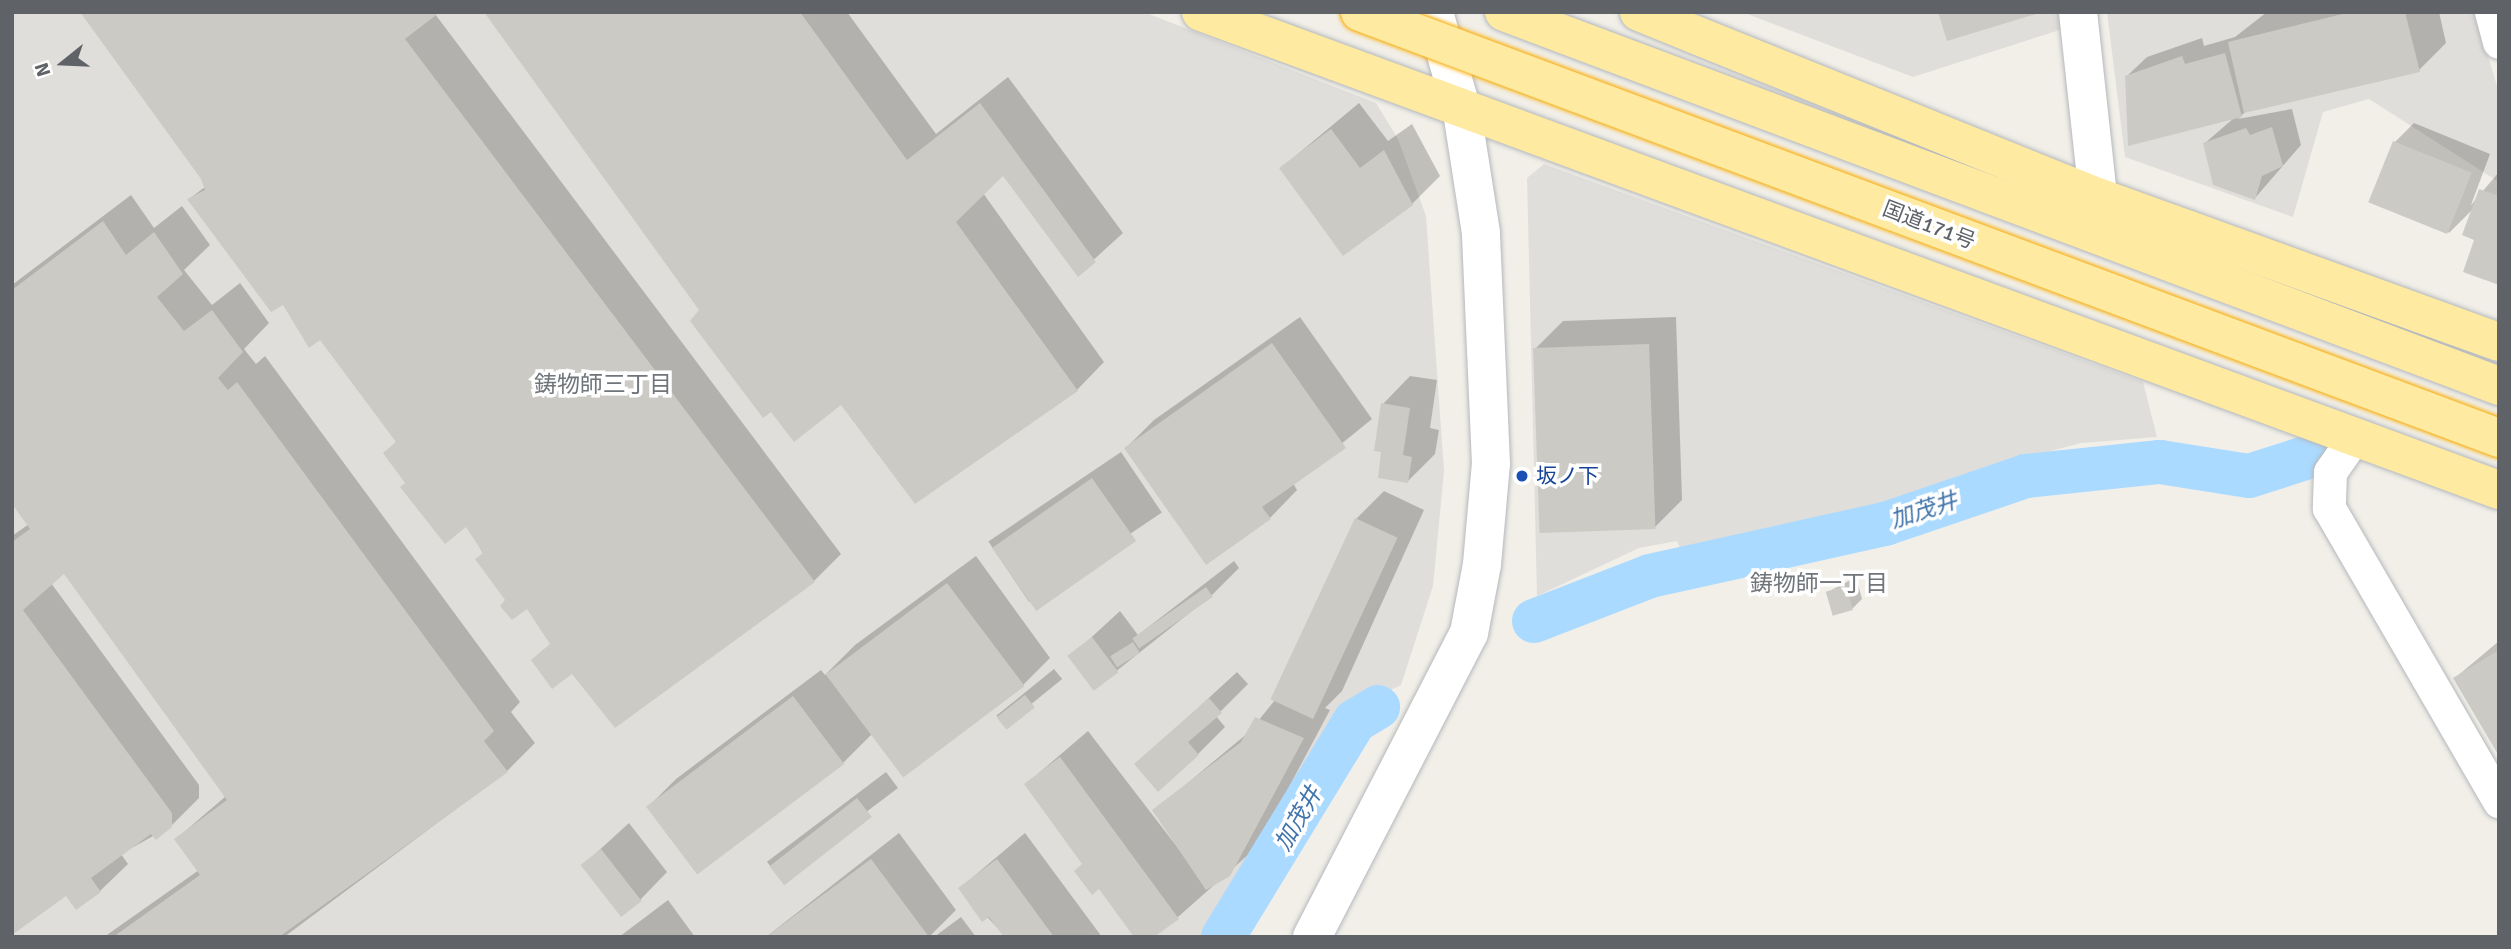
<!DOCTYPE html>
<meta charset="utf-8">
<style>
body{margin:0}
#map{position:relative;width:2511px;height:949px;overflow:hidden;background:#f1efe8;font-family:Signika,"Noto Sans JP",sans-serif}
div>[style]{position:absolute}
.industrial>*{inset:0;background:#e0deda}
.shadow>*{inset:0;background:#0003;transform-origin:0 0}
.canal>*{height:44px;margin:-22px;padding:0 22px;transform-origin:22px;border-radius:22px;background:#aadaff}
.building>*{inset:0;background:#cccac5;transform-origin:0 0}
.roads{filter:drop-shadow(0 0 2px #b5b8bc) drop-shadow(0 0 2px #b5b8bc)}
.minor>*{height:33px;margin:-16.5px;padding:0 16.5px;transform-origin:16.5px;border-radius:16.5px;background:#fff}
.tertiary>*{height:38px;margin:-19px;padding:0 19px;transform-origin:19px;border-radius:19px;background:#fff}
.trunk>*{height:38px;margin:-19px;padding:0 19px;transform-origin:19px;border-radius:19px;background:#feeaa1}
.bridges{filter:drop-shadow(0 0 2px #f9ab00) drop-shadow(0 0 2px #f9ab00)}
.trunk-bridge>*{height:38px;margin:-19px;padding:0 19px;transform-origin:19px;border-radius:19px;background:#feeaa1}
.dots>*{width:19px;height:19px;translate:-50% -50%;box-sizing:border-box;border:4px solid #fff;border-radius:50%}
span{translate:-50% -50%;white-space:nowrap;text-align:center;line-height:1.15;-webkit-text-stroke:7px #fff;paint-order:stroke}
.street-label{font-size:21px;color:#5f6368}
.transit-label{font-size:21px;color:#164399}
.left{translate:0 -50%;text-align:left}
.neighbourhood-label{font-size:23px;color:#70757a}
.water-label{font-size:23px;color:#4174aa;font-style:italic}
.frame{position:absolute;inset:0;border:14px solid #5f6368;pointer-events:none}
.north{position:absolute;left:28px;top:28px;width:70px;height:70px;-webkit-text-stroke:5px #fff;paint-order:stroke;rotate:252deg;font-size:19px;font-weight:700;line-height:28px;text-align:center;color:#5f6368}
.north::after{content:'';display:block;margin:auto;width:24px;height:32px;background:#5f6368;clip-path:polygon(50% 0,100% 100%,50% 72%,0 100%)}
</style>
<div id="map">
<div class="industrial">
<i style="clip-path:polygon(12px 12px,1144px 12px,1376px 103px,1398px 139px,1426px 216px,1444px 471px,1433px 586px,1401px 685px,1344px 712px,1200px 937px,12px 937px)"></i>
<i style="clip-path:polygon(1742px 12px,2067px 12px,2069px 27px,1913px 77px)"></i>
<i style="clip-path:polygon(2107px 12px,2475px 12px,2499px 93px,2499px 182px,2369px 99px,2323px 112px,2293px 217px,2125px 157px)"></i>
<i style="clip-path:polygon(1544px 164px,2143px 382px,2157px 437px,2081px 443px,1972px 472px,1857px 515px,1680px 548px,1677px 541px,1639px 548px,1537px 596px,1527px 178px)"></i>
</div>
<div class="shadow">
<i style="clip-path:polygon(486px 12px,847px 12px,936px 134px,1008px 77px,1123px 233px,1078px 274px,1003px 173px,983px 193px,1104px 362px,1077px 390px,841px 402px,701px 311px)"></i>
<i style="clip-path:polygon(2267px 12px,2439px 12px,2446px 43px,2419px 70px,2246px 111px,2238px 119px,2292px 109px,2301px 145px,2255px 198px,2205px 143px,2234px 118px,2127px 76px,2147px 57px,2202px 38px,2204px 46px,2235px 37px)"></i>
<i style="clip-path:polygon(435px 14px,841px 554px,814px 581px,551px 643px,527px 607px,508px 600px,467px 524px,385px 453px,397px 441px,321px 337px,189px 199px)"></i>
<i style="clip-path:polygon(1359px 103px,1388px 141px,1412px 124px,1440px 176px,1412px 204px,1281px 168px)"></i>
<i style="clip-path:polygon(2414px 123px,2490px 154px,2471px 205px,2499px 172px,2499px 283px,2476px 239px,2474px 208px,2449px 233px,2395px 142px)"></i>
<i style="clip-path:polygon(131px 195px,154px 228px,182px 206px,210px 245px,184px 270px,212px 305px,240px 283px,269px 323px,244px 349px,256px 364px,265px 356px,520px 702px,511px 712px,535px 743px,507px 771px,284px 937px,104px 937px,199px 870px,176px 839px,226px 796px,64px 572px,51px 583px,199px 785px,199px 798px,171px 826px,121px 854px,128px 864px,100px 891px,66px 894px,12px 933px,12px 536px,29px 524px,12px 501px,12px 285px)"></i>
<i style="clip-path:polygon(1300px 317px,1372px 419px,1293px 483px,1297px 490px,1270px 518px,1126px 448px,1154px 420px)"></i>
<i style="clip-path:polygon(1676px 317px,1682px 500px,1655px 527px,1535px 349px,1563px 321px)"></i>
<i style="clip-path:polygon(1410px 376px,1437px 380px,1430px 428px,1439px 430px,1435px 454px,1408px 481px,1383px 450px,1383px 404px)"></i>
<i style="left:1121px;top:452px;width:73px;height:160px;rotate:56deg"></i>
<i style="clip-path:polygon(1384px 491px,1424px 510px,1342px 691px,1325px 708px,1330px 710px,1257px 847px,1178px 917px,1084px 863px,1026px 784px,1088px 731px,1191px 865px,1154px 811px,1249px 732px,1275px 700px,1356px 519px)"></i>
<i style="clip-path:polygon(976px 556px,1050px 658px,1023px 685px,902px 774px,872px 734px,843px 763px,648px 807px,676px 779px,821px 670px,825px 675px,855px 645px)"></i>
<i style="clip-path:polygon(1234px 561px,1239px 568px,1212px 595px,1095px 688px,1071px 656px,1120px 611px,1138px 635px)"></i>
<i style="clip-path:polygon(1856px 577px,1862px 599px,1852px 609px,1828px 592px)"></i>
<i style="clip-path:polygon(2499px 641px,2499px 753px,2455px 678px)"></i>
<i style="left:1054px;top:669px;width:13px;height:74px;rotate:51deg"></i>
<i style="clip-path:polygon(1237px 672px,1248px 684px,1216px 716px,1225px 727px,1198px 754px,1137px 764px)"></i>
<i style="left:886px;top:772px;width:20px;height:149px;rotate:53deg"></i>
<i style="clip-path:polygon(629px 823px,667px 872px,640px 900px,583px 865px)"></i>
<i style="clip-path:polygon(899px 833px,956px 910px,929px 937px,766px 937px)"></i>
<i style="clip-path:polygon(1025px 833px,1102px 937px,1006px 937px,960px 888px)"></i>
<i style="clip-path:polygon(668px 900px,695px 937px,619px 937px)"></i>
<i style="clip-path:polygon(961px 917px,976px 937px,934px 937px)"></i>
</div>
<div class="canal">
<i style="left:1534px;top:621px;width:124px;rotate:-21.2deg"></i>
<i style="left:1650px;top:576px;width:241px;rotate:-12.5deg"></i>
<i style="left:1885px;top:524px;width:149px;rotate:-18.8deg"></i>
<i style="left:2026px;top:476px;width:135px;rotate:-6deg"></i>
<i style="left:2160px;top:462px;width:90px;rotate:8.9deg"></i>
<i style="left:2249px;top:476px;width:72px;rotate:-17.7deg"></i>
<i style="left:1223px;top:937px;width:253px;rotate:-58.6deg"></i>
<i style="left:1355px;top:721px;width:27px;rotate:-31deg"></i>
</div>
<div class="building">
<i style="clip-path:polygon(80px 12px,440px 12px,405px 39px,815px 582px,615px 728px,572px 674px,552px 689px,531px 660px,550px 644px,527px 609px,512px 620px,500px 606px,505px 600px,475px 559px,483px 553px,466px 527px,445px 544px,400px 487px,405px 483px,383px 453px,396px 442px,320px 340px,309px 348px,283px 305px,271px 312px,187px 199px,205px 190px,201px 179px)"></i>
<i style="clip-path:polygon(484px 12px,800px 12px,907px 160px,980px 103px,1096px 262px,1078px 277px,1003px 176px,956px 222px,1078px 391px,915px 504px,841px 405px,794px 442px,771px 412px,763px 418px,690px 321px,699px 310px)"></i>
<i style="clip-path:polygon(1938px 12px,2038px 12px,2039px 13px,1947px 41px)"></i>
<i style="clip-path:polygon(2351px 12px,2405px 12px,2420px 72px,2244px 113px,2228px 42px)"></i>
<i style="clip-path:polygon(2225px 53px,2242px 117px,2128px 146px,2125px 76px,2182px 56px,2185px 64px)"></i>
<i style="clip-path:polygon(2272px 127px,2283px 166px,2262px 176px,2255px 200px,2213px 185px,2203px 143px,2246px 128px,2250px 135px)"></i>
<i style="clip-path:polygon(1331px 129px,1360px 168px,1384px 150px,1413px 205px,1343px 256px,1279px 168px)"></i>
<i style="left:2393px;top:141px;width:85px;height:66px;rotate:22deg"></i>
<i style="clip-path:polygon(2479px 189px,2499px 196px,2499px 285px,2463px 272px,2474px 240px,2462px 235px)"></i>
<i style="clip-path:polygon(103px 221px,126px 255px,154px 232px,183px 274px,157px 297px,184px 331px,212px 310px,243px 352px,218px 378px,228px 390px,237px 382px,494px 731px,484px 741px,508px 772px,279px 937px,113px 937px,200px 875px,174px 839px,227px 800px,64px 574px,23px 610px,172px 813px,172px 827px,156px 840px,151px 834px,91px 878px,101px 892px,76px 910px,66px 896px,12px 935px,12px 542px,30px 529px,12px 504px,12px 290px)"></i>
<i style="clip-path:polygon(1272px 343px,1346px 448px,1262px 507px,1271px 519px,1206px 565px,1124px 448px)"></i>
<i style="left:1649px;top:344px;width:185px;height:116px;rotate:88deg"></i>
<i style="clip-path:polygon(1381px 403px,1410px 408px,1403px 455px,1412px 457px,1408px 483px,1378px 478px,1381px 452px,1374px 451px)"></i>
<i style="left:1092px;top:478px;width:77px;height:122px;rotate:55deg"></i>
<i style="left:1355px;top:518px;width:47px;height:200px;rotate:25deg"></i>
<i style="left:947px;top:583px;width:129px;height:152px;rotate:53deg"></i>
<i style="left:1846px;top:586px;width:25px;height:21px;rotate:74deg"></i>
<i style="left:1206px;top:587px;width:12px;height:90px;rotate:55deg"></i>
<i style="left:1092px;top:637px;width:44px;height:31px;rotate:53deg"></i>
<i style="left:1133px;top:642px;width:13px;height:27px;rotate:58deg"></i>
<i style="clip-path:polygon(2499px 650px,2499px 756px,2453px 678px)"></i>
<i style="left:1025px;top:695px;width:16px;height:36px;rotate:52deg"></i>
<i style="left:793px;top:696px;width:85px;height:184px;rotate:53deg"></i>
<i style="clip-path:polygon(1209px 698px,1222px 713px,1188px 742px,1199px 755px,1158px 792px,1134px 764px)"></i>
<i style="clip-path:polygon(1255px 717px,1304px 738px,1230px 876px,1206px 890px,1152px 810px,1241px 742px)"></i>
<i style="clip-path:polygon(1060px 757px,1179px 919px,1154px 937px,1134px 937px,1099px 889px,1092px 895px,1074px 871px,1082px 864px,1024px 784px)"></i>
<i style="left:857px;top:798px;width:24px;height:111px;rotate:52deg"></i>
<i style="left:601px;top:849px;width:66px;height:26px;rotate:52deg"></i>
<i style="clip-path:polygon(871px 859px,929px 937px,766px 937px)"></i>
<i style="clip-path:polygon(997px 859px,1054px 937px,1004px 937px,989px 917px,982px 922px,958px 888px)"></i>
</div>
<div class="roads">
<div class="minor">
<i style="left:2491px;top:12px;width:31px;rotate:75deg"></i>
<i style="left:2353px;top:439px;width:40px;rotate:124.9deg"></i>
<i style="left:2330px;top:472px;width:36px;rotate:92deg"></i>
<i style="left:2329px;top:508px;width:339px;rotate:59.9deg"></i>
</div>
<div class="tertiary">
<i style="left:2078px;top:12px;width:186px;rotate:83.8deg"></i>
<i style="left:1312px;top:937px;width:342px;rotate:-62.7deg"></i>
<i style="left:1469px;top:633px;width:70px;rotate:-79.3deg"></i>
<i style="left:1482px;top:564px;width:100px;rotate:-84.9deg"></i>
<i style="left:1491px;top:464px;width:231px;rotate:-92.5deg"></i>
<i style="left:1481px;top:233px;width:123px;rotate:-98.9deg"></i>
<i style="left:1462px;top:111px;width:103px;rotate:-105.8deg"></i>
</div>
<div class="trunk">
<i style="left:1201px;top:12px;width:1383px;rotate:20.22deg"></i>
<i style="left:1504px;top:12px;width:1063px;rotate:20.6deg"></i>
<i style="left:1639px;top:12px;width:495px;rotate:22deg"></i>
<i style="left:2098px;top:197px;width:426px;rotate:19.9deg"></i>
</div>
</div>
<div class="bridges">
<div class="trunk-bridge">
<i style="left:1360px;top:12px;width:1216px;rotate:20.51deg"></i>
</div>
</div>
<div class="dots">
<i style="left:1522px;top:476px;background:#1a4fb4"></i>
</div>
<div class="street-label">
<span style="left:1929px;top:225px;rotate:21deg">国道171号</span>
</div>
<div class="transit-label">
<span class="left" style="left:1536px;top:476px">坂ノ下</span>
</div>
<div class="neighbourhood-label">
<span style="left:603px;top:385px">鋳物師三丁目</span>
<span style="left:1819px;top:584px">鋳物師一丁目</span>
</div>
<div class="water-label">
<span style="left:1924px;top:511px;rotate:-18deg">加茂井</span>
<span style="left:1299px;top:819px;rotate:-60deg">加茂井</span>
</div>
<div class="frame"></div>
<div class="north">N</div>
</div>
